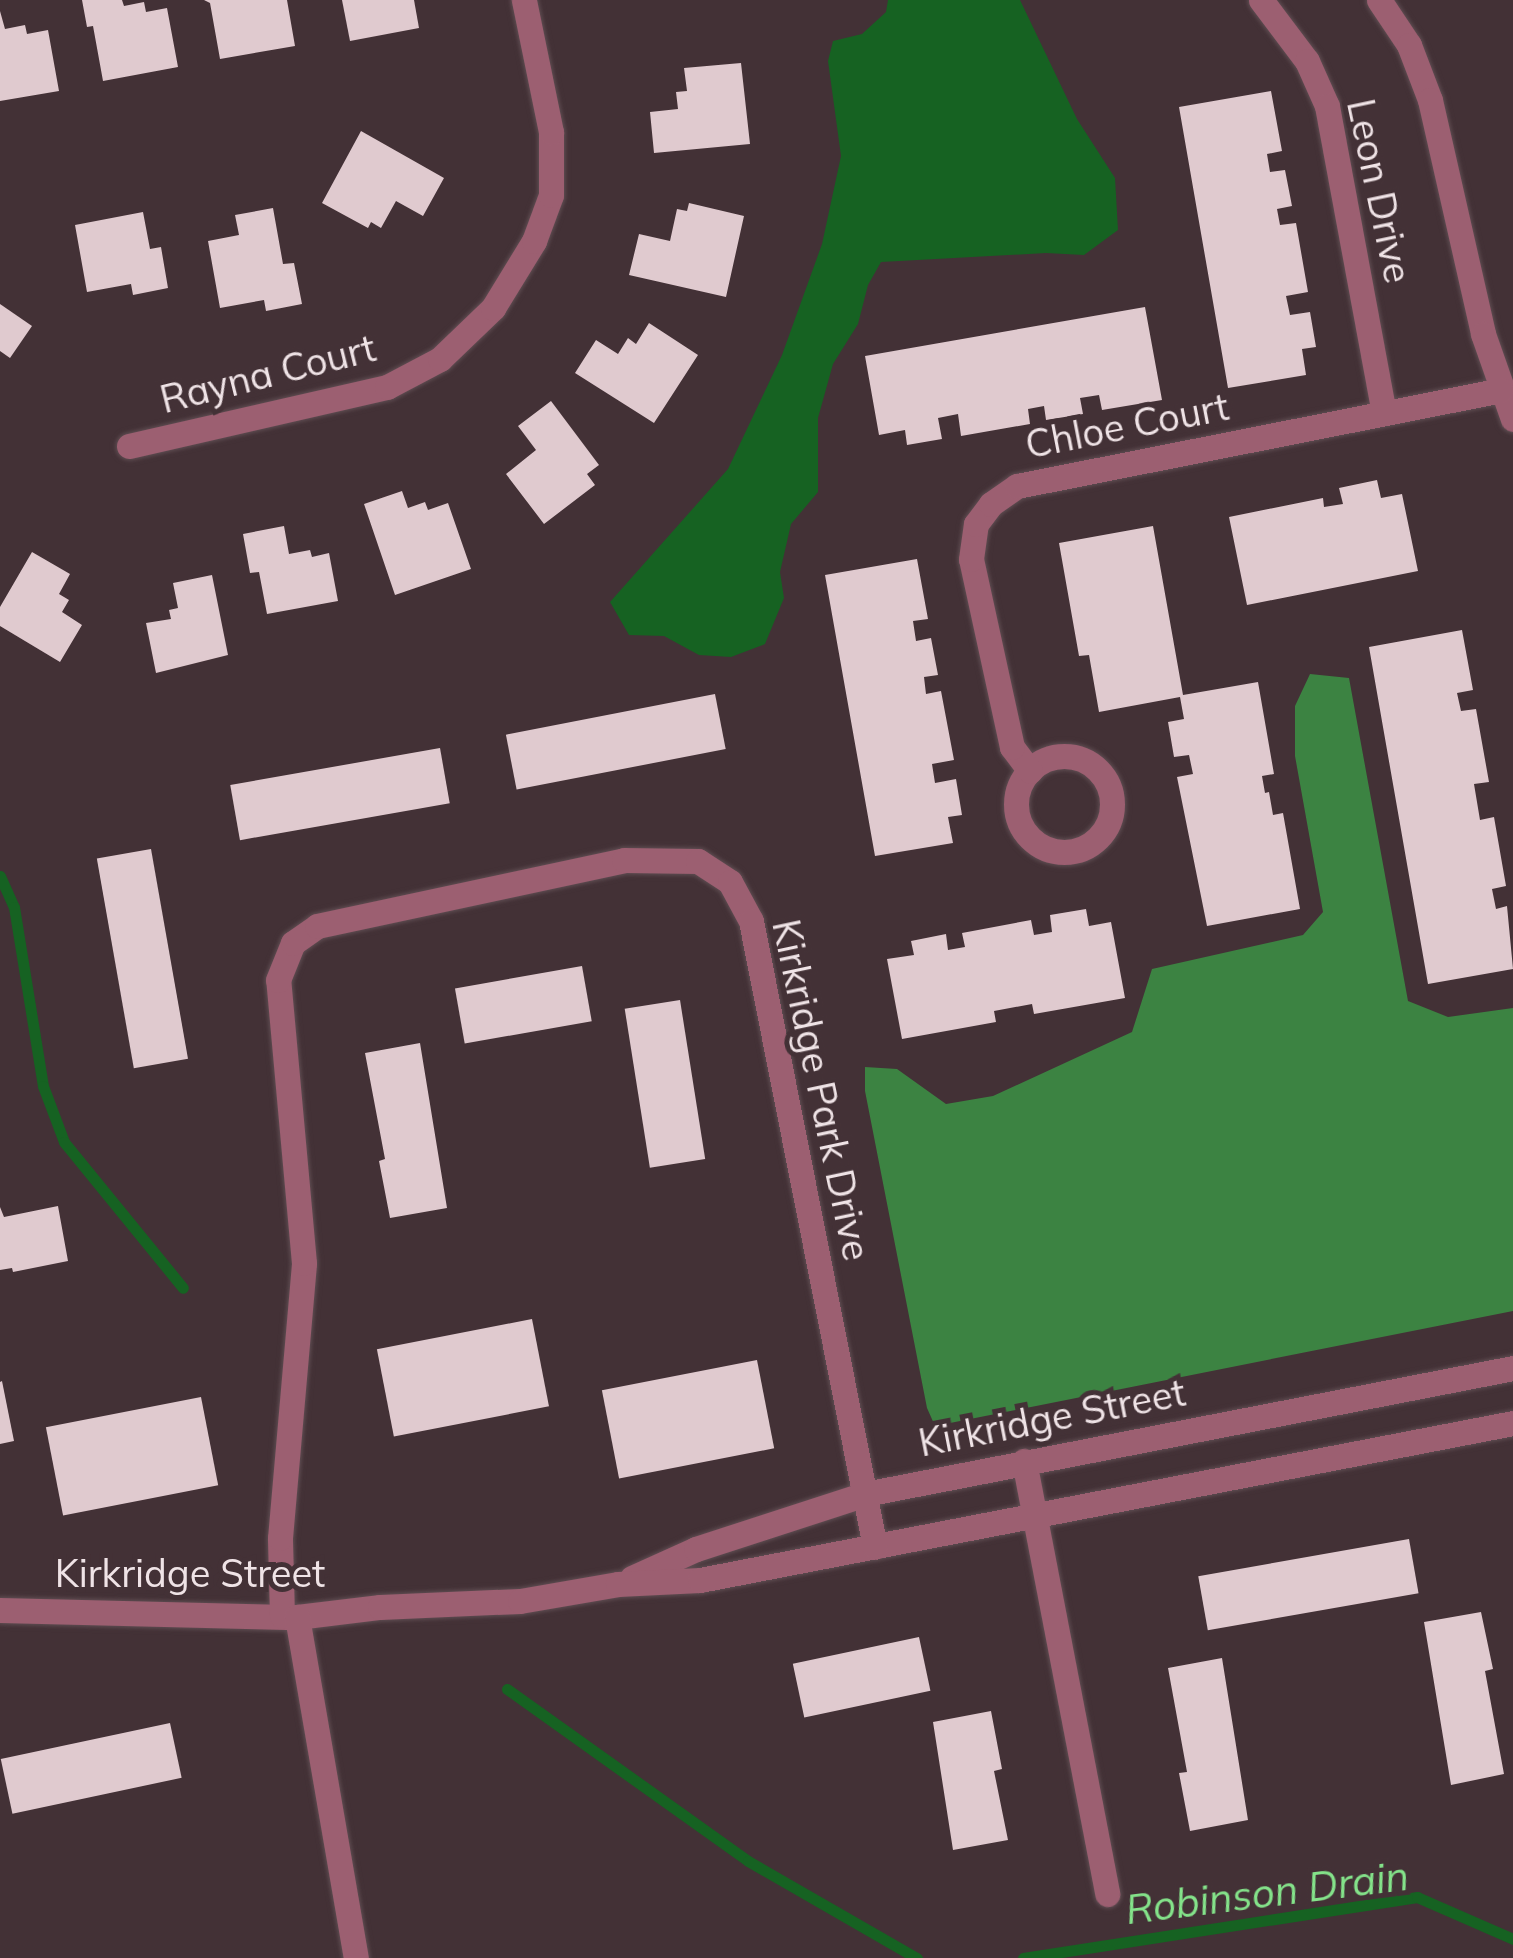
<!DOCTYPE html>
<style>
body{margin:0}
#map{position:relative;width:1513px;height:1958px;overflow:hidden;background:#433136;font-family:Mulish,sans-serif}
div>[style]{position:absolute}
.forest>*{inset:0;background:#3c8342}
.water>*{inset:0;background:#166222}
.stream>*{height:11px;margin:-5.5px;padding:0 5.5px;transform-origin:5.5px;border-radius:5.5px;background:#166222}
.building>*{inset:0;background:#e0cacf;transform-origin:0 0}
.roads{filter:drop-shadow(0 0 2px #5f4d52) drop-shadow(0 0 2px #5f4d52)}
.minor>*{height:25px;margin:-12.5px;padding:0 12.5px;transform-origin:12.5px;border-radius:12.5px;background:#9c5f71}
.minor>.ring{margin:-12.5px;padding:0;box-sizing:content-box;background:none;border:25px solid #9c5f71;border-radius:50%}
span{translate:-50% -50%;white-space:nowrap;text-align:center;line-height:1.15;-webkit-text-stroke:10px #433136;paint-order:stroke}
.street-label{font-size:38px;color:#efe3e6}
.water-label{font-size:40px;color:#84e38a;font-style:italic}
</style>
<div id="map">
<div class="forest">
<i style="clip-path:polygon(1310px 674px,1349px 678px,1408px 1001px,1448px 1017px,1513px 1008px,1513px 1311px,935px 1426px,927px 1408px,865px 1091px,865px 1067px,897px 1069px,946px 1104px,993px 1096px,1132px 1032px,1152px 969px,1303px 935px,1323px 912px,1295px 756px,1295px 706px)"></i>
</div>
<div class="water">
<i style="clip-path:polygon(888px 0,1020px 0,1077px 119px,1115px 178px,1118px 230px,1084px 255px,1046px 253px,881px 262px,868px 285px,858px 324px,833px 364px,818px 418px,818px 492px,791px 524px,780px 572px,784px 598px,765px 644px,731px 657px,699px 655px,664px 636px,629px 635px,610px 602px,728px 469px,782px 355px,822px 244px,841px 156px,828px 61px,833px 41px,862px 34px,886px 12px)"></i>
</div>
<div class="stream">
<i style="left:0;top:876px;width:34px;rotate:66deg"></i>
<i style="left:14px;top:907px;width:181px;rotate:80.8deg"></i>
<i style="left:43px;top:1086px;width:60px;rotate:69.4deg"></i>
<i style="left:64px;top:1142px;width:188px;rotate:50.8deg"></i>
<i style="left:507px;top:1689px;width:296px;rotate:35.5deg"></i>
<i style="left:748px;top:1861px;width:195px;rotate:29.9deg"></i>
<i style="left:1023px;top:1958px;width:399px;rotate:-8.8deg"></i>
<i style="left:1417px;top:1897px;width:105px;rotate:23.6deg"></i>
</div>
<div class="building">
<i style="clip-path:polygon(82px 0,122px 0,124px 6px,144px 2px,146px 12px,167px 8px,178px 67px,103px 81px,93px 26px,87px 27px)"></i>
<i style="clip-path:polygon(204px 0,287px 0,295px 46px,220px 59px,210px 3px)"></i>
<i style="clip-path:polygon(342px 0,414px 0,419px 28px,350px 41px)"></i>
<i style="clip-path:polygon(0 11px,5px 29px,25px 25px,27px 34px,48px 30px,59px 91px,0 101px)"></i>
<i style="clip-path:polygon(741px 63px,750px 144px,654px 153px,650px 112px,678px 109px,676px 92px,687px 91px,684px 68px)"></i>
<i style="clip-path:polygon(1271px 91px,1282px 151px,1267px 154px,1270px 172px,1285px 170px,1292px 206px,1277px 209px,1280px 225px,1296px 223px,1308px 292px,1286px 296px,1290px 315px,1310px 312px,1316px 347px,1302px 349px,1306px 375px,1228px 388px,1179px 107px)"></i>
<i style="clip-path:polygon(361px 131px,444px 178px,423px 216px,396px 201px,381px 228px,371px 222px,368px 228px,322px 203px)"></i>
<i style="clip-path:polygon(689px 203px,744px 216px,726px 297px,629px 275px,639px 234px,670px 241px,677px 209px,687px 211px)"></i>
<i style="clip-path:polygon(273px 208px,283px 264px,294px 263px,302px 304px,266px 311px,264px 300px,220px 308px,208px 241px,239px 235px,235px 215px)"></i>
<i style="clip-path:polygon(143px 212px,150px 249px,161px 247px,168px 288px,133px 295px,131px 284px,87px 292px,75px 225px)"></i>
<i style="clip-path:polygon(0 304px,32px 326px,10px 358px,0 351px)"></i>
<i style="clip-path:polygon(1145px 307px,1162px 400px,1102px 410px,1099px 395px,1080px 398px,1083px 414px,1046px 420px,1044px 406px,1028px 409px,1030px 424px,961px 436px,958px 414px,938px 418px,942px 439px,907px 445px,905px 430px,879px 435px,865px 356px)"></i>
<i style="clip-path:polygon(649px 323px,698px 355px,654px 423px,575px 373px,596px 340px,618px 354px,628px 338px,636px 344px)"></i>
<i style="clip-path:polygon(551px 401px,599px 465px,587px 474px,595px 485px,544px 524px,506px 474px,536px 450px,518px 426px)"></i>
<i style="clip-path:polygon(1377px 480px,1381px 498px,1402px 494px,1418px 571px,1247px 605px,1229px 517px,1323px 498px,1324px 507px,1343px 504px,1339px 488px)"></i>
<i style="clip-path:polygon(402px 491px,408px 508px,425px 502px,428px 510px,448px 503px,471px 569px,395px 595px,364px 504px)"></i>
<i style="clip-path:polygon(284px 526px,289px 554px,310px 550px,312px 557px,329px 553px,338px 601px,267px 614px,259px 572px,250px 573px,243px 534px)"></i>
<i style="clip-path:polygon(1153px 526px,1183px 695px,1258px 682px,1274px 774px,1262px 776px,1265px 793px,1269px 792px,1273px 815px,1283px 813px,1300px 909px,1207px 926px,1177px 777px,1193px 774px,1189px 755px,1174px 757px,1168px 722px,1184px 719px,1180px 697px,1099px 712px,1089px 655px,1079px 656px,1059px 543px)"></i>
<i style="clip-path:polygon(32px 552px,70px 574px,59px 594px,69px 600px,62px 612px,82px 625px,60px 662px,0 626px,0 607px)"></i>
<i style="clip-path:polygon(917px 559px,928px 619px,913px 621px,916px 641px,931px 638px,938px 675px,924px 677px,926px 694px,941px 691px,954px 760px,932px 764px,935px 783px,956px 779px,962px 815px,948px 817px,953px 843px,875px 856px,825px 575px)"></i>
<i style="clip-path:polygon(212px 575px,228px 655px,156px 673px,146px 623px,171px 619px,169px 610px,178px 608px,173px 583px)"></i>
<i style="clip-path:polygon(1462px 630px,1473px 690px,1457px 693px,1461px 711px,1476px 709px,1489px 782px,1474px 784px,1480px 820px,1494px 817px,1506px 886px,1492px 889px,1496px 909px,1507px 906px,1513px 969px,1428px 984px,1369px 647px)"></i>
<i style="left:715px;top:694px;width:56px;height:213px;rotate:79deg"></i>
<i style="left:440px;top:748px;width:56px;height:213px;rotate:80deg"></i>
<i style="left:151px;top:849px;width:213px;height:55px;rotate:80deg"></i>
<i style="clip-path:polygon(1086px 909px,1089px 926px,1111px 922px,1125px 998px,1034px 1014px,1032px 1004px,994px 1011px,996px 1022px,902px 1039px,887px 959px,914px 955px,911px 941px,946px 934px,948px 950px,965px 947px,962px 933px,1031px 920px,1034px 935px,1052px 932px,1050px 915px)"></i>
<i style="left:582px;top:966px;width:56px;height:129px;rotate:80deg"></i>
<i style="left:680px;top:1000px;width:161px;height:56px;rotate:81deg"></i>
<i style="clip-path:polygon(420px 1043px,447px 1208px,390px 1218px,379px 1161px,385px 1159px,365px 1053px)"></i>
<i style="clip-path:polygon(58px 1206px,68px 1261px,13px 1272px,12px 1268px,0 1270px,0 1207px,4px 1217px)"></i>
<i style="left:532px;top:1319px;width:89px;height:158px;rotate:79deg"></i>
<i style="left:757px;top:1360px;width:90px;height:158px;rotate:79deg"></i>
<i style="clip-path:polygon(2px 1381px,14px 1441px,0 1444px,0 1382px)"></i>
<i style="left:201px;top:1397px;width:90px;height:158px;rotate:79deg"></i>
<i style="left:1409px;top:1539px;width:55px;height:214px;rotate:80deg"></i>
<i style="clip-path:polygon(1481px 1612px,1493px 1669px,1485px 1671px,1504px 1774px,1451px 1785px,1424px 1622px)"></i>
<i style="left:919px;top:1637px;width:55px;height:129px;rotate:78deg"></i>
<i style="clip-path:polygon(1222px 1658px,1248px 1820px,1190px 1831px,1179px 1773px,1187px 1772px,1168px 1668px)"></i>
<i style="clip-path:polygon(991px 1711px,1002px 1769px,994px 1771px,1008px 1840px,953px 1850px,933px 1722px)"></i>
<i style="left:170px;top:1723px;width:56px;height:173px;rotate:78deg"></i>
</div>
<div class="roads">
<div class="minor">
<i style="left:1261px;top:0;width:76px;rotate:53deg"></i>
<i style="left:1307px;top:61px;width:49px;rotate:66deg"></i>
<i style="left:1327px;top:106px;width:312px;rotate:79.5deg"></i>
<i style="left:1379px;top:0;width:54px;rotate:56.3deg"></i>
<i style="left:1409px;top:45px;width:59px;rotate:69.1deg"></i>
<i style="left:1430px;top:100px;width:240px;rotate:77.2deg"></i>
<i style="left:1483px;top:334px;width:90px;rotate:70.6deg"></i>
<i style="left:129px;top:446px;width:265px;rotate:-12.9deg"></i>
<i style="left:387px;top:387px;width:60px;rotate:-27.8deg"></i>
<i style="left:440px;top:359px;width:74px;rotate:-43.9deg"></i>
<i style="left:493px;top:308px;width:79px;rotate:-58.5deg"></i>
<i style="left:534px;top:241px;width:49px;rotate:-69.7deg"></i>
<i style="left:551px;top:195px;width:63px;rotate:-90deg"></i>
<i style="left:551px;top:132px;width:135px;rotate:-101.6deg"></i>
<i class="ring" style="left:1016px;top:756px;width:71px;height:71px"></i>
<i style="left:1030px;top:771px;width:30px;rotate:-127deg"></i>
<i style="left:1012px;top:747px;width:192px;rotate:-102.3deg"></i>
<i style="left:971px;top:559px;width:35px;rotate:-82deg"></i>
<i style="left:976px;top:524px;width:25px;rotate:-53deg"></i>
<i style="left:991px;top:504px;width:32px;rotate:-35deg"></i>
<i style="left:1017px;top:486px;width:493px;rotate:-11.2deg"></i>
<i style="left:1024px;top:1461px;width:441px;rotate:79.1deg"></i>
<i style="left:632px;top:1578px;width:70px;rotate:-24.4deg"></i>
<i style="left:696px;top:1549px;width:178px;rotate:-18deg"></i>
<i style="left:865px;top:1494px;width:660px;rotate:-11deg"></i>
<i style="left:0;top:1610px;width:297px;rotate:1.4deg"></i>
<i style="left:297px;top:1617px;width:84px;rotate:-6.9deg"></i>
<i style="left:380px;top:1607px;width:140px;rotate:-2.5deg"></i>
<i style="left:520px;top:1601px;width:99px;rotate:-9.8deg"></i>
<i style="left:618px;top:1584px;width:82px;rotate:-2.8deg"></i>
<i style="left:700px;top:1580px;width:828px;rotate:-10.93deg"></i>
<i style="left:282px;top:1616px;width:78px;rotate:-91.5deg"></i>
<i style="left:280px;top:1538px;width:276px;rotate:-85deg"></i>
<i style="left:304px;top:1263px;width:284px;rotate:-95.2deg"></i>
<i style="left:278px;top:980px;width:40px;rotate:-68deg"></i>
<i style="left:293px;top:943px;width:29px;rotate:-35deg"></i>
<i style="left:317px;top:926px;width:314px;rotate:-12.1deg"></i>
<i style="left:624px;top:860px;width:74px;rotate:0.8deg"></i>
<i style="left:698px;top:861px;width:38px;rotate:33deg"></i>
<i style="left:730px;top:882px;width:44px;rotate:61.7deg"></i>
<i style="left:751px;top:921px;width:638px;rotate:78.8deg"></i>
<i style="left:297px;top:1617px;width:346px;rotate:80.2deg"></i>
</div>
</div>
<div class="street-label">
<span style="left:1379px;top:191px;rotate:78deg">Leon Drive</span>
<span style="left:268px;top:374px;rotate:-14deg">Rayna Court</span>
<span style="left:1127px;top:426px;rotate:-11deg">Chloe Court</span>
<span style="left:821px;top:1090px;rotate:78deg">Kirkridge Park Drive</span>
<span style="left:1052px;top:1418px;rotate:-11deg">Kirkridge Street</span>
<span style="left:190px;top:1574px">Kirkridge Street</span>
</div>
<div class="water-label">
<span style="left:1267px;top:1892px;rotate:-7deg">Robinson Drain</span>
</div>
</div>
